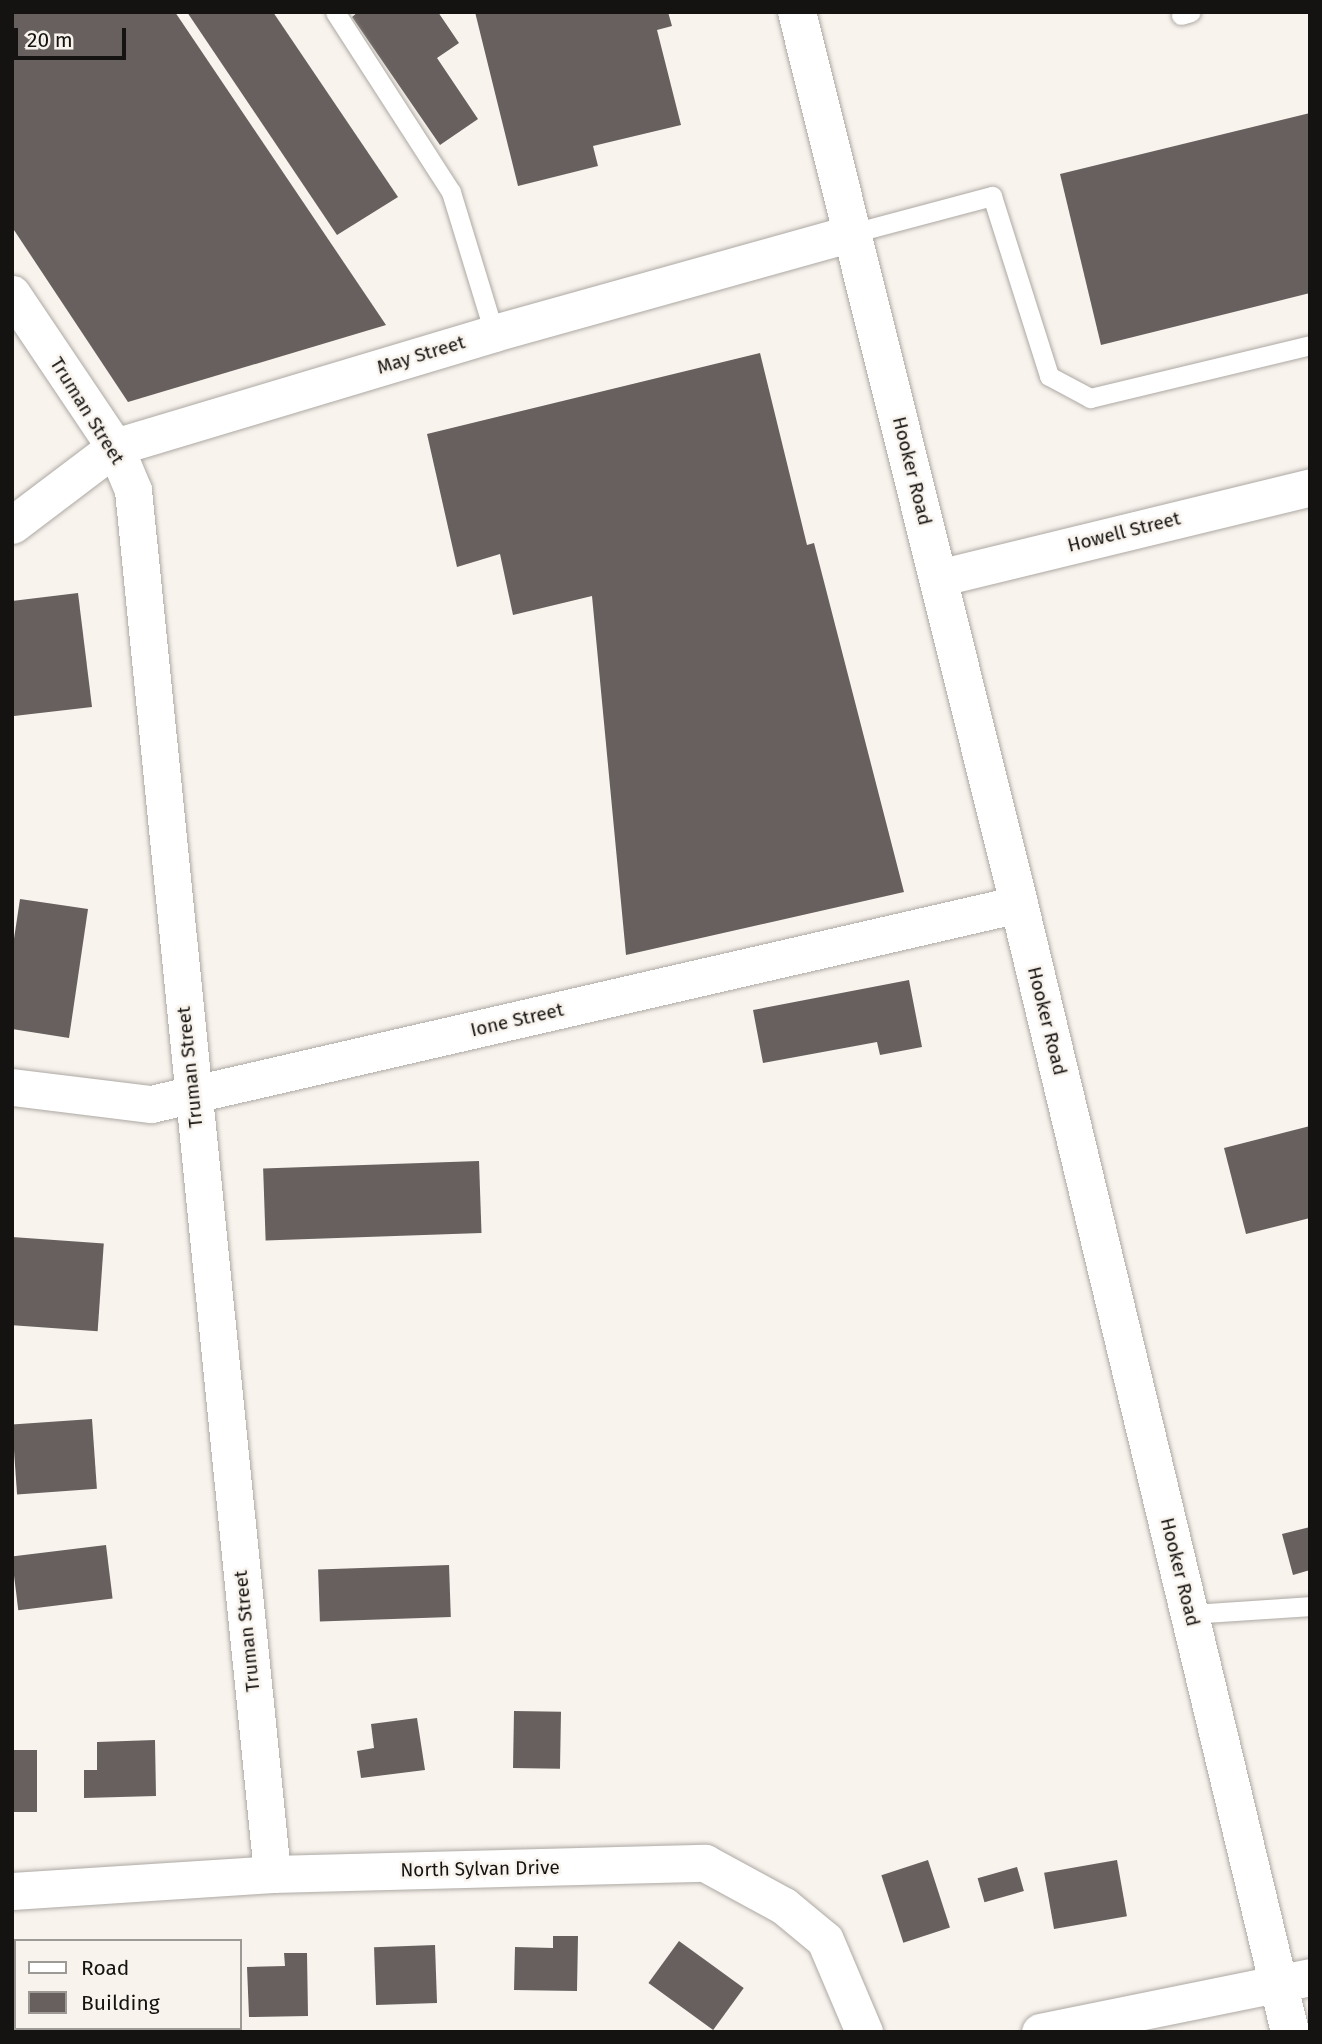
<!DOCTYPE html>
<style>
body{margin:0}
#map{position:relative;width:1322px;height:2044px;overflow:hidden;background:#f8f3ed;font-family:"Fira Sans",sans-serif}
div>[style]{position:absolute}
.building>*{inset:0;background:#67605e;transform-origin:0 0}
.roads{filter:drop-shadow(0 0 2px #ada8a3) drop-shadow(0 0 2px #ada8a3)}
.service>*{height:19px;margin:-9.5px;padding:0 9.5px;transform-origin:9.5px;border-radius:9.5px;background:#fff}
.minor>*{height:37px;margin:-18.5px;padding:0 18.5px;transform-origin:18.5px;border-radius:18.5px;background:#fff}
.secondary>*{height:38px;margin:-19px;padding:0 19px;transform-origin:19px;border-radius:19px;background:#fff}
span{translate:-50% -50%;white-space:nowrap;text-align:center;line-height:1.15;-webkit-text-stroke:5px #f8f3ed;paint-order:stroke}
.street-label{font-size:19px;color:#151311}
.frame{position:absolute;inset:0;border:14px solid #151311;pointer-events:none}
.legend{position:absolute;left:14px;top:1939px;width:228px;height:91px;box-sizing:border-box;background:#f8f3ed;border:2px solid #9d9995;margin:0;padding:9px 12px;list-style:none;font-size:21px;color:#151311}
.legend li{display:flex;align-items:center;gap:14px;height:35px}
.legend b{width:35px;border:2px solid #9d9995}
.scale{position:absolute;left:14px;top:28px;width:112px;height:32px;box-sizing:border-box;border:4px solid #151311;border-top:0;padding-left:9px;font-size:21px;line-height:24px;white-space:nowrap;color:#151311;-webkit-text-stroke:5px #f8f3ed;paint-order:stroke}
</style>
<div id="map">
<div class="building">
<i style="clip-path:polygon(12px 12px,175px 12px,386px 325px,128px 402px,12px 227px)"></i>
<i style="clip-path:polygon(187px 12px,273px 12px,398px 197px,337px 235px)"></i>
<i style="clip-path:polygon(358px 12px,438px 12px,459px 43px,437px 58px,478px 119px,440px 145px,352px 17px)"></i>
<i style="clip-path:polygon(475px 12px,668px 12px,672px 26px,657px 30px,681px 125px,593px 146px,598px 166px,518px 186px)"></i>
<i style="clip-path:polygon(1310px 113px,1310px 293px,1101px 345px,1060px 174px)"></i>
<i style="clip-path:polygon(760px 353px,807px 545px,814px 543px,904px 892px,626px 955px,592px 596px,513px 615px,500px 554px,457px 567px,427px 434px)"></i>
<i style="clip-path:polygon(78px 593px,92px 707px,14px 716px,12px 601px)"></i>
<i style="clip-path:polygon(20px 899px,88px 909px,69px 1038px,12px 1029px,12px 952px)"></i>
<i style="clip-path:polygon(909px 980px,922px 1047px,880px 1055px,877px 1042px,763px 1063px,753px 1010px)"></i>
<i style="clip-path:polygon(1310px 1126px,1310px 1218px,1246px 1234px,1224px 1148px)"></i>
<i style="left:479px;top:1161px;width:72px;height:216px;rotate:88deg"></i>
<i style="left:12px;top:1237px;width:92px;height:88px;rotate:4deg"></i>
<i style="left:92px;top:1419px;width:70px;height:80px;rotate:86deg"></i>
<i style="clip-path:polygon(1310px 1527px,1310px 1570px,1293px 1575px,1282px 1534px)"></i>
<i style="left:106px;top:1545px;width:54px;height:95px;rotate:83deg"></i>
<i style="left:449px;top:1565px;width:52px;height:131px;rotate:88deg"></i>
<i style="left:514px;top:1711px;width:47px;height:57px;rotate:1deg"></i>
<i style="clip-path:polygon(417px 1718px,425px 1770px,361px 1778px,357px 1751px,374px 1748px,371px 1724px)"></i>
<i style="clip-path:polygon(155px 1740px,156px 1796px,84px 1798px,84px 1770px,97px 1770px,97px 1742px)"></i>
<i style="left:12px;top:1750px;width:25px;height:62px"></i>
<i style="left:928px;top:1860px;width:71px;height:49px;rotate:72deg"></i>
<i style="left:1117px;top:1860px;width:57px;height:74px;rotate:80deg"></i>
<i style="left:1017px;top:1867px;width:25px;height:41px;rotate:74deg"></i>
<i style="clip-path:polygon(553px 1936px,578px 1936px,577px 1991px,514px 1990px,515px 1947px,553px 1948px)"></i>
<i style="left:679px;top:1941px;width:80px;height:52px;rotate:36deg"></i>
<i style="left:435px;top:1945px;width:58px;height:61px;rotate:88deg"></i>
<i style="clip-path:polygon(284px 1953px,307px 1953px,308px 2016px,249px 2017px,247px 1967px,285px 1966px)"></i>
<i style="clip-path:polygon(12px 1962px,16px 1962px,12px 2029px)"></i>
<i style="left:107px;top:2028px;width:65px;height:4px"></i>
</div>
<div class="roads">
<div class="service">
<i style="left:335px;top:12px;width:214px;rotate:57.2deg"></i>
<i style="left:451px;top:192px;width:147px;rotate:73deg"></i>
<i style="left:1181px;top:15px;width:10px;rotate:-17deg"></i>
<i style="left:853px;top:233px;width:144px;rotate:-14.9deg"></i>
<i style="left:992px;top:196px;width:189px;rotate:72.4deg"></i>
<i style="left:1049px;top:376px;width:47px;rotate:28.2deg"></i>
<i style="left:1090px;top:398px;width:226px;rotate:-13.5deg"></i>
<i style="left:1191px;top:1614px;width:119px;rotate:-3.8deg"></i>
</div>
<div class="minor">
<i style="left:12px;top:294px;width:184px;rotate:56.1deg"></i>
<i style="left:115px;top:447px;width:47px;rotate:67.3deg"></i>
<i style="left:133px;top:490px;width:1391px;rotate:84.26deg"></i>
<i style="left:12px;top:525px;width:129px;rotate:-37.1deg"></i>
<i style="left:115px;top:447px;width:396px;rotate:-16.7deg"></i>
<i style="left:494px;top:333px;width:373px;rotate:-15.6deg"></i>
<i style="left:938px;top:578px;width:383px;rotate:-13.7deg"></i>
<i style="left:12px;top:1087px;width:140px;rotate:7deg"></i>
<i style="left:151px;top:1104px;width:891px;rotate:-12.98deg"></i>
<i style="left:12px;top:1891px;width:261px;rotate:-3.7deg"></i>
<i style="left:272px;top:1874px;width:433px;rotate:-1.5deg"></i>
<i style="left:705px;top:1863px;width:90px;rotate:28.6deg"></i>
<i style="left:784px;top:1906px;width:53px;rotate:39.7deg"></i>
<i style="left:825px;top:1940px;width:100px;rotate:67deg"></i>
<i style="left:1040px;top:2032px;width:276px;rotate:-11.5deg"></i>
</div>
<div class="secondary">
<i style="left:797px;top:12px;width:919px;rotate:76.02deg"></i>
<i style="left:1019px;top:904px;width:1160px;rotate:76.49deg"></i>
</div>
</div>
<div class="street-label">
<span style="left:421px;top:355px;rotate:-17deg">May Street</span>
<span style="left:87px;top:411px;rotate:58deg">Truman Street</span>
<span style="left:912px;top:471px;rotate:76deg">Hooker Road</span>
<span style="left:1124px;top:532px;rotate:-14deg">Howell Street</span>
<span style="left:517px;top:1020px;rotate:-13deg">Ione Street</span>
<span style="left:1047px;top:1021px;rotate:76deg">Hooker Road</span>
<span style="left:190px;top:1067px;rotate:-96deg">Truman Street</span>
<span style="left:1180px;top:1572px;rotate:76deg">Hooker Road</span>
<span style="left:247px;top:1631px;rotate:-96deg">Truman Street</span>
<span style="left:480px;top:1869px;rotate:-1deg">North Sylvan Drive</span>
</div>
<div class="frame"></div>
<ul class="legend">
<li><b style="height:9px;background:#fff"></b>Road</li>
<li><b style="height:19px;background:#67605e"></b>Building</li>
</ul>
<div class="scale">20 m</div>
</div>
